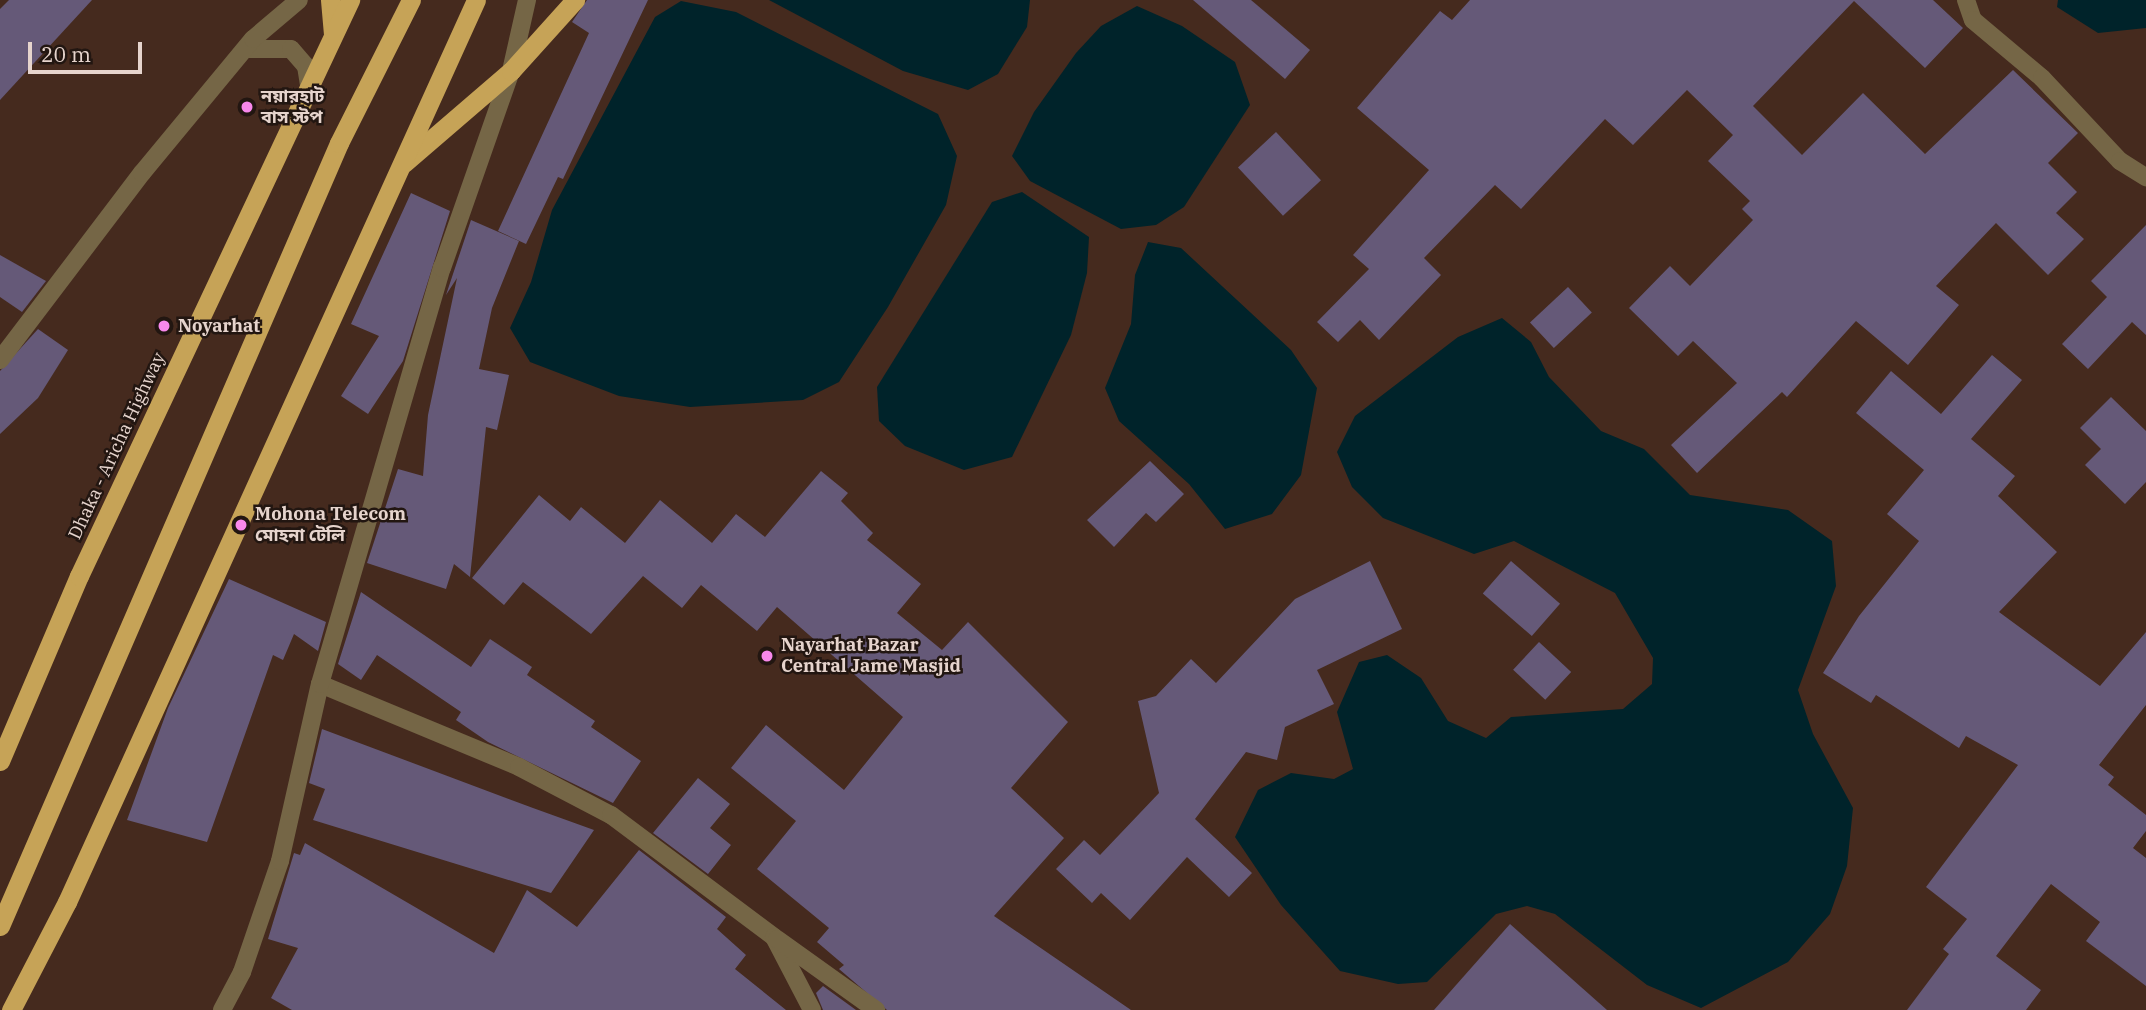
<!DOCTYPE html>
<meta charset="utf-8">
<style>
body{margin:0}
#map{position:relative;width:2146px;height:1010px;overflow:hidden;background:#452a1e;font-family:"IBM Plex Serif","Noto Sans Bengali",serif}
div>[style]{position:absolute}
.water>*{inset:0;background:#00232a}
.building>*{inset:0;background:#655978;transform-origin:0 0}
.minor>*{height:18px;margin:-9px;padding:0 9px;transform-origin:9px;border-radius:9px;background:#756646}
.tertiary>*{height:18px;margin:-9px;padding:0 9px;transform-origin:9px;border-radius:9px;background:#756646}
.trunk>*{height:19px;margin:-9.5px;padding:0 9.5px;transform-origin:9.5px;border-radius:9.5px;background:#c6a357}
.dots>*{width:19px;height:19px;translate:-50% -50%;box-sizing:border-box;border:4px solid #221611;border-radius:50%}
span{translate:-50% -50%;white-space:nowrap;text-align:center;line-height:1.15;-webkit-text-stroke:5px #221611;paint-order:stroke}
.poi-label{font-size:18px;color:#e6d4cd;font-weight:700}
.left{translate:0 -50%;text-align:left}
.street-label{font-size:18px;color:#e6d4cd}
.scale{position:absolute;left:28px;top:42px;width:114px;height:32px;box-sizing:border-box;border:4px solid #e6d4cd;border-top:0;padding-left:9px;font-size:21px;line-height:24px;white-space:nowrap;color:#e6d4cd;-webkit-text-stroke:5px #221611;paint-order:stroke}
</style>
<div id="map">
<div class="water">
<i style="clip-path:polygon(769px 0,1030px 0,1027px 27px,998px 74px,968px 90px,903px 71px)"></i>
<i style="clip-path:polygon(2058px 0,2146px 0,2146px 28px,2098px 33px,2057px 7px)"></i>
<i style="clip-path:polygon(681px 1px,736px 12px,938px 114px,957px 156px,946px 205px,888px 307px,839px 382px,803px 400px,690px 407px,619px 396px,530px 362px,510px 328px,531px 282px,552px 210px,655px 17px)"></i>
<i style="clip-path:polygon(1137px 6px,1182px 26px,1235px 62px,1250px 105px,1184px 207px,1156px 225px,1121px 229px,1030px 181px,1012px 156px,1034px 112px,1076px 53px,1101px 26px)"></i>
<i style="clip-path:polygon(1022px 192px,1089px 237px,1087px 273px,1071px 335px,1012px 457px,964px 470px,905px 446px,879px 421px,877px 387px,992px 202px)"></i>
<i style="clip-path:polygon(1148px 242px,1181px 248px,1291px 350px,1317px 388px,1301px 475px,1272px 514px,1225px 529px,1189px 484px,1119px 421px,1105px 388px,1131px 324px,1135px 275px)"></i>
<i style="clip-path:polygon(1502px 318px,1531px 342px,1549px 377px,1601px 431px,1644px 449px,1690px 495px,1788px 510px,1832px 541px,1836px 586px,1798px 690px,1813px 734px,1853px 808px,1847px 866px,1830px 914px,1788px 962px,1701px 1008px,1647px 985px,1555px 914px,1527px 906px,1496px 914px,1427px 982px,1398px 984px,1340px 971px,1281px 905px,1235px 837px,1258px 790px,1291px 773px,1334px 779px,1353px 769px,1337px 712px,1359px 662px,1387px 655px,1421px 678px,1448px 721px,1486px 738px,1511px 717px,1623px 709px,1652px 684px,1653px 658px,1615px 593px,1514px 541px,1474px 554px,1383px 518px,1352px 487px,1337px 452px,1355px 416px,1458px 337px)"></i>
</div>
<div class="building">
<i style="clip-path:polygon(9px 0,92px 0,0 100px,0 9px)"></i>
<i style="clip-path:polygon(587px 0,648px 0,563px 179px,558px 177px,526px 244px,498px 231px,589px 33px,572px 22px)"></i>
<i style="clip-path:polygon(1193px 0,1251px 0,1310px 50px,1285px 79px)"></i>
<i style="clip-path:polygon(1470px 0,1933px 0,1963px 28px,1925px 68px,1854px 1px,1753px 106px,1802px 155px,1863px 93px,1925px 154px,2013px 70px,2078px 133px,2048px 163px,2077px 192px,2056px 213px,2084px 239px,2048px 275px,1996px 223px,1936px 286px,1959px 305px,1908px 365px,1856px 321px,1787px 397px,1782px 392px,1697px 473px,1671px 445px,1737px 383px,1693px 341px,1678px 356px,1629px 308px,1670px 266px,1690px 286px,1753px 220px,1742px 209px,1750px 201px,1708px 161px,1733px 135px,1687px 90px,1633px 145px,1605px 119px,1521px 209px,1495px 185px,1424px 258px,1441px 275px,1379px 340px,1360px 320px,1338px 342px,1317px 322px,1369px 269px,1353px 255px,1429px 170px,1357px 108px,1440px 11px,1452px 20px)"></i>
<i style="left:1276px;top:132px;width:66px;height:52px;rotate:47deg"></i>
<i style="clip-path:polygon(411px 193px,450px 211px,403px 361px,368px 414px,341px 396px,379px 336px,351px 324px)"></i>
<i style="clip-path:polygon(471px 220px,519px 241px,492px 308px,479px 369px,509px 375px,497px 430px,486px 427px,470px 577px,454px 564px,446px 589px,367px 563px,398px 469px,423px 476px,428px 415px,457px 278px,446px 295px)"></i>
<i style="clip-path:polygon(2146px 225px,2146px 335px,2132px 322px,2088px 369px,2062px 344px,2107px 297px,2091px 281px)"></i>
<i style="clip-path:polygon(0 255px,46px 281px,22px 312px,0 297px)"></i>
<i style="left:1568px;top:287px;width:35px;height:52px;rotate:47deg"></i>
<i style="clip-path:polygon(38px 329px,68px 350px,38px 398px,0 434px,0 371px)"></i>
<i style="clip-path:polygon(1992px 355px,2022px 380px,1971px 439px,2015px 476px,1998px 496px,2057px 552px,1999px 612px,2100px 686px,2146px 632px,2146px 705px,2099px 765px,2114px 777px,2108px 785px,2146px 815px,2146px 831px,2133px 848px,2146px 858px,2146px 986px,2086px 941px,2100px 922px,2051px 884px,1996px 956px,2041px 990px,2026px 1010px,1907px 1010px,1949px 954px,1943px 949px,1967px 919px,1926px 887px,2018px 765px,1966px 736px,1959px 748px,1876px 695px,1871px 703px,1823px 673px,1859px 616px,1919px 541px,1887px 514px,1924px 470px,1856px 413px,1891px 371px,1941px 414px)"></i>
<i style="clip-path:polygon(2111px 397px,2146px 431px,2146px 482px,2125px 504px,2085px 465px,2101px 449px,2080px 428px)"></i>
<i style="clip-path:polygon(1150px 461px,1184px 494px,1156px 522px,1146px 513px,1114px 547px,1087px 520px)"></i>
<i style="clip-path:polygon(821px 471px,848px 493px,841px 501px,873px 533px,867px 540px,921px 584px,897px 613px,942px 650px,968px 622px,1068px 722px,1011px 788px,1064px 838px,994px 916px,1131px 1010px,887px 1010px,839px 969px,844px 965px,817px 942px,829px 928px,757px 869px,796px 821px,731px 768px,766px 725px,844px 790px,903px 717px,777px 607px,757px 631px,701px 585px,682px 608px,643px 576px,591px 634px,523px 582px,504px 605px,472px 578px,539px 495px,570px 521px,581px 507px,625px 543px,660px 500px,712px 543px,736px 514px,765px 537px)"></i>
<i style="clip-path:polygon(1370px 561px,1402px 629px,1317px 670px,1334px 704px,1285px 727px,1277px 760px,1246px 752px,1195px 819px,1252px 873px,1229px 897px,1187px 857px,1130px 920px,1101px 893px,1092px 903px,1056px 869px,1084px 840px,1100px 855px,1159px 793px,1138px 701px,1156px 696px,1191px 659px,1216px 683px,1295px 599px)"></i>
<i style="left:1511px;top:561px;width:65px;height:43px;rotate:41deg"></i>
<i style="clip-path:polygon(229px 579px,326px 622px,318px 651px,294px 634px,283px 660px,273px 655px,207px 842px,127px 820px,168px 708px)"></i>
<i style="clip-path:polygon(361px 592px,471px 667px,490px 639px,532px 667px,527px 675px,595px 721px,591px 727px,641px 761px,613px 803px,488px 742px,456px 720px,461px 712px,377px 655px,361px 680px,338px 664px)"></i>
<i style="left:1539px;top:642px;width:44px;height:38px;rotate:43deg"></i>
<i style="clip-path:polygon(322px 729px,533px 808px,594px 830px,551px 893px,313px 820px,325px 789px,309px 783px)"></i>
<i style="clip-path:polygon(698px 778px,730px 804px,710px 828px,731px 845px,708px 874px,653px 833px)"></i>
<i style="clip-path:polygon(305px 843px,494px 953px,527px 890px,577px 927px,639px 850px,726px 917px,717px 929px,746px 955px,735px 969px,786px 1010px,292px 1010px,271px 998px,298px 948px,268px 939px,294px 853px,300px 855px)"></i>
<i style="clip-path:polygon(1510px 924px,1607px 1010px,1434px 1010px)"></i>
<i style="clip-path:polygon(823px 986px,856px 1010px,823px 1010px,816px 993px)"></i>
</div>
<div class="minor">
<i style="left:1966px;top:0;width:21px;rotate:71deg"></i>
<i style="left:1973px;top:20px;width:90px;rotate:40deg"></i>
<i style="left:2042px;top:78px;width:114px;rotate:46.8deg"></i>
<i style="left:2120px;top:161px;width:31px;rotate:32deg"></i>
<i style="left:320px;top:684px;width:216px;rotate:22.6deg"></i>
<i style="left:519px;top:767px;width:104px;rotate:27.6deg"></i>
<i style="left:611px;top:815px;width:204px;rotate:36.8deg"></i>
<i style="left:774px;top:937px;width:82px;rotate:62.5deg"></i>
<i style="left:777px;top:939px;width:122px;rotate:35.6deg"></i>
</div>
<div class="tertiary">
<i style="left:246px;top:49px;width:45px"></i>
<i style="left:291px;top:49px;width:23px;rotate:49deg"></i>
<i style="left:306px;top:66px;width:25px;rotate:81deg"></i>
<i style="left:0;top:360px;width:235px;rotate:-52.8deg"></i>
<i style="left:142px;top:173px;width:174px;rotate:-50.4deg"></i>
<i style="left:253px;top:39px;width:60px;rotate:-40.3deg"></i>
<i style="left:222px;top:1010px;width:43px;rotate:-62.2deg"></i>
<i style="left:242px;top:972px;width:117px;rotate:-71.1deg"></i>
<i style="left:280px;top:861px;width:181px;rotate:-77.3deg"></i>
<i style="left:320px;top:684px;width:434px;rotate:-73.7deg"></i>
<i style="left:442px;top:268px;width:209px;rotate:-70.7deg"></i>
<i style="left:511px;top:71px;width:73px;rotate:-77.3deg"></i>
</div>
<div class="trunk">
<i style="left:330px;top:0;width:33px;rotate:85deg"></i>
<i style="left:404px;top:163px;width:141px;rotate:-40.7deg"></i>
<i style="left:511px;top:71px;width:96px;rotate:-48deg"></i>
<i style="left:0;top:761px;width:201px;rotate:-66.9deg"></i>
<i style="left:79px;top:576px;width:637px;rotate:-64.8deg"></i>
<i style="left:0;top:926px;width:853px;rotate:-66.59deg"></i>
<i style="left:339px;top:143px;width:160px;rotate:-63.3deg"></i>
<i style="left:11px;top:1010px;width:122px;rotate:-62.6deg"></i>
<i style="left:67px;top:902px;width:990px;rotate:-65.61deg"></i>
</div>
<div class="dots">
<i style="left:247px;top:107px;background:#f888eb"></i>
<i style="left:164px;top:326px;background:#f888eb"></i>
<i style="left:241px;top:525px;background:#f888eb"></i>
<i style="left:767px;top:656px;background:#f888eb"></i>
</div>
<div class="poi-label">
<span class="left" style="left:261px;top:107px">নয়ারহাট<br>বাস স্টপ</span>
<span class="left" style="left:178px;top:326px">Noyarhat</span>
<span class="left" style="left:255px;top:525px">Mohona Telecom<br>মোহনা টেলি</span>
<span class="left" style="left:781px;top:656px">Nayarhat Bazar<br>Central Jame Masjid</span>
</div>
<div class="street-label">
<span style="left:117px;top:446px;rotate:-65deg">Dhaka - Aricha Highway</span>
</div>
<div class="scale">20 m</div>
</div>
